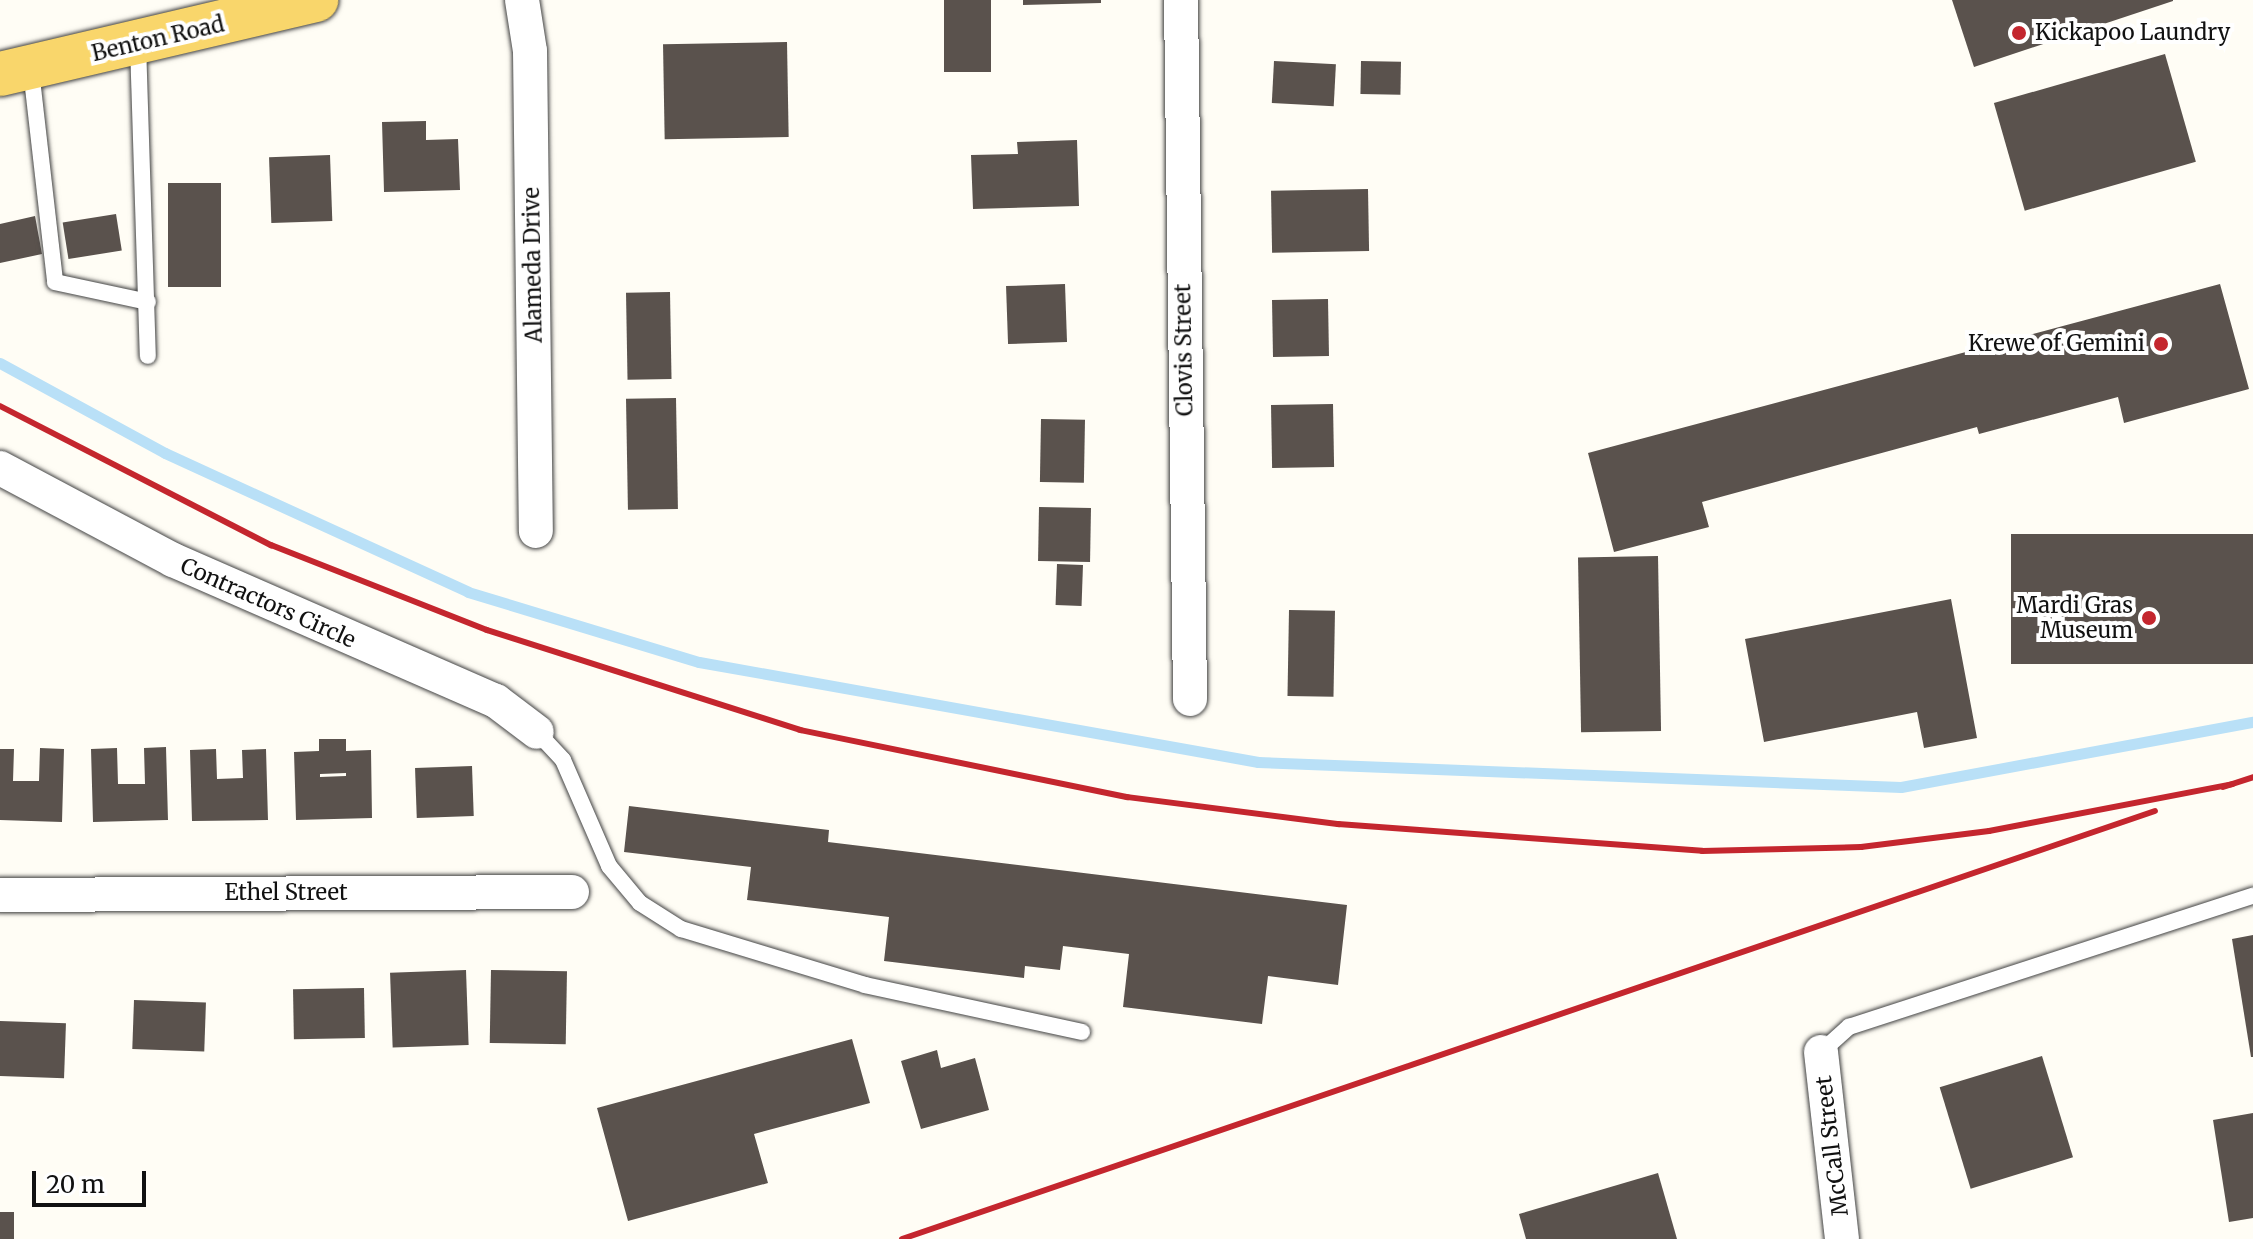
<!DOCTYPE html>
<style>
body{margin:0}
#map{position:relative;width:2253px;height:1239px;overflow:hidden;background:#fffdf5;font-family:Merriweather,serif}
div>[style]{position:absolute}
.stream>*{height:11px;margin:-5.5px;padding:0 5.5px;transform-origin:5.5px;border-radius:5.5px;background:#b9e0f7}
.building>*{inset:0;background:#5a524d;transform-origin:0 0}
.roads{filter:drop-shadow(0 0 2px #444) drop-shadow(0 0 2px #444)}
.lane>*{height:16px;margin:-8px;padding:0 8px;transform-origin:8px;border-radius:8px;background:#fff}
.street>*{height:34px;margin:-17px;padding:0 17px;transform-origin:17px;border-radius:17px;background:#fff}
.primary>*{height:44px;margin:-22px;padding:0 22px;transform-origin:22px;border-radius:22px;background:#f9d66b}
.rail>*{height:6px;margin:-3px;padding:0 3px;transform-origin:3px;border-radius:3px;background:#c4262e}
.dots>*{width:22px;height:22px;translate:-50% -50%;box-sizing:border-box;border:4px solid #fff;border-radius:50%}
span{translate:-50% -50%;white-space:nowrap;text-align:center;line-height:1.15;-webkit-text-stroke:8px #fff;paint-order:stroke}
.poi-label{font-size:22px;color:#111}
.left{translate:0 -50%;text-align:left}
.right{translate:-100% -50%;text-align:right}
.street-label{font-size:22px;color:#111}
.scale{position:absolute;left:32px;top:1171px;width:114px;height:36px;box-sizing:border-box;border:4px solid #111;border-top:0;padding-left:10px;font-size:24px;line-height:28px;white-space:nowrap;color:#111;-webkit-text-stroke:6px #fff;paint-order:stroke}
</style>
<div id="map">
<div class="stream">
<i style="left:0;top:363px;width:188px;rotate:28.6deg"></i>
<i style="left:165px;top:453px;width:333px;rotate:24.6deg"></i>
<i style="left:468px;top:592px;width:241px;rotate:16.9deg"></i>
<i style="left:699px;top:662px;width:568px;rotate:10.14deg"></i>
<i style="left:1258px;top:762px;width:643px;rotate:2.23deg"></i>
<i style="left:1901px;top:787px;width:358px;rotate:-10.5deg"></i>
</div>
<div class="building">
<i style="left:944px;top:0;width:47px;height:72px"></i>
<i style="clip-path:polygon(1023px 0,1101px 0,1101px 3px,1023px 5px)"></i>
<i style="clip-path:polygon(1952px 0,2173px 0,2173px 1px,1974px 67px)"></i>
<i style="left:787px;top:42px;width:95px;height:124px;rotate:89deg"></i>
<i style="left:2165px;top:54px;width:112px;height:178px;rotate:74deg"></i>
<i style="left:1274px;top:61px;width:62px;height:42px;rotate:3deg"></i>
<i style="left:1361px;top:61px;width:40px;height:33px;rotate:1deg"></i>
<i style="clip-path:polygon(426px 121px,426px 140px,458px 139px,460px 190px,384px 192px,382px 122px)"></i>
<i style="clip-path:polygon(1077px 140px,1079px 206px,973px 209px,971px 155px,1018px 154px,1017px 142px)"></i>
<i style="left:330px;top:155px;width:66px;height:61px;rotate:88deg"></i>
<i style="left:168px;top:183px;width:53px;height:104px"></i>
<i style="left:1368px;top:189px;width:62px;height:97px;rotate:89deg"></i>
<i style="left:116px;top:214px;width:37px;height:54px;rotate:81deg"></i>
<i style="clip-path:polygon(35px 216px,42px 254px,0 263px,0 224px)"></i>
<i style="left:1065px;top:284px;width:58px;height:59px;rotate:88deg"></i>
<i style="clip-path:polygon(2220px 284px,2249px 389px,2124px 423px,2118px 397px,1979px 434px,1977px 427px,1702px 502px,1709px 527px,1614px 552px,1588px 453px)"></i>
<i style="left:670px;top:292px;width:87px;height:44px;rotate:89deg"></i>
<i style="left:1328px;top:299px;width:57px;height:56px;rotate:89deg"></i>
<i style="left:676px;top:398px;width:111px;height:50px;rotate:89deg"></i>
<i style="left:1333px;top:404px;width:63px;height:62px;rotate:89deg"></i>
<i style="left:1041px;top:419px;width:44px;height:63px;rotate:1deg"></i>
<i style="left:1039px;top:507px;width:52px;height:54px;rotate:1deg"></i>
<i style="left:2253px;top:534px;width:130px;height:242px;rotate:90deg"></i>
<i style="left:1658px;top:556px;width:175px;height:80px;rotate:89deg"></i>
<i style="left:1057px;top:564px;width:26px;height:41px;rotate:2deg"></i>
<i style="clip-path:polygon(1951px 599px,1977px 738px,1924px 748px,1917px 712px,1764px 742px,1745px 639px)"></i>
<i style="left:1289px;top:610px;width:46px;height:86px;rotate:1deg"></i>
<i style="clip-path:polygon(evenodd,319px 739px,346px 739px,346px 751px,371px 750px,372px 818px,296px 820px,294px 752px,319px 751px,319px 739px,346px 773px,346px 776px,320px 777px,320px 774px,346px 773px)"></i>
<i style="clip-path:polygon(166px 747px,168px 820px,93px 822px,91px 749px,117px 748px,118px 784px,145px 784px,144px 748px)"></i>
<i style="clip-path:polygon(40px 748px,64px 749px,62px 822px,0 820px,0 749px,14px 749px,13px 781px,39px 781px)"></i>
<i style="clip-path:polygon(216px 749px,217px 779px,243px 778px,242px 750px,266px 749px,268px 820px,192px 821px,190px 750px)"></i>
<i style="left:472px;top:766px;width:50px;height:57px;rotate:88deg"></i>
<i style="clip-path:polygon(629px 806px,829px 830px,828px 842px,1347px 905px,1338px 985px,1268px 976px,1262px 1024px,1123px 1007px,1129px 954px,1063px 946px,1060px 970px,1025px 966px,1024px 978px,884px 961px,889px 917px,747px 900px,751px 867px,624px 852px)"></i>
<i style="clip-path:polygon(2253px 935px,2253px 1057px,2251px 1057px,2232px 939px)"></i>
<i style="left:466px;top:970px;width:75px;height:76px;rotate:88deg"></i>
<i style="left:491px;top:970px;width:76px;height:73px;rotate:1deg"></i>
<i style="left:364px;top:988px;width:50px;height:71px;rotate:89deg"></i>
<i style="left:134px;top:1000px;width:72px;height:49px;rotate:2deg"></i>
<i style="left:0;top:1021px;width:66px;height:55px;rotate:2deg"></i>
<i style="clip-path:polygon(852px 1039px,870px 1103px,754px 1134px,768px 1183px,628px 1221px,597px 1108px)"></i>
<i style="clip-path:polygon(937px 1050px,941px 1068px,975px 1058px,989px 1110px,921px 1129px,901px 1061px)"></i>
<i style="left:2042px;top:1056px;width:106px;height:107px;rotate:73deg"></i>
<i style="clip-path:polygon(2253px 1113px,2253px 1218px,2229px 1222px,2213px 1120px)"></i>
<i style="clip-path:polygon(1658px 1173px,1677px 1239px,1526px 1239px,1519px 1214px)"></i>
<i style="left:0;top:1212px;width:14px;height:27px"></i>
</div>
<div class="roads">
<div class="lane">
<i style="left:138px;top:44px;width:312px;rotate:88.2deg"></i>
<i style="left:31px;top:70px;width:213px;rotate:83.5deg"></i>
<i style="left:55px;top:282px;width:95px;rotate:12.1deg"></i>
<i style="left:537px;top:732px;width:38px;rotate:47deg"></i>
<i style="left:563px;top:760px;width:116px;rotate:66.5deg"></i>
<i style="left:609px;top:866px;width:48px;rotate:50deg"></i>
<i style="left:640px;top:903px;width:49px;rotate:32.4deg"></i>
<i style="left:681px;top:929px;width:192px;rotate:16.9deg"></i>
<i style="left:865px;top:985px;width:222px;rotate:12.2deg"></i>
<i style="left:1821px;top:1052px;width:38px;rotate:-42deg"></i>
<i style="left:1849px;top:1027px;width:425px;rotate:-18deg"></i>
</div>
<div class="street">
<i style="left:522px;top:0;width:52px;rotate:81.1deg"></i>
<i style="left:530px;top:51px;width:480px;rotate:89.3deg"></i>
<i style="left:1181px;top:0;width:699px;rotate:89.26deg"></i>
<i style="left:0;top:468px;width:196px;rotate:28deg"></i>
<i style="left:173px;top:560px;width:352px;rotate:23.6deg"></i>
<i style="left:496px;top:701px;width:51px;rotate:37.1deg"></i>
<i style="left:0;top:895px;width:572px;rotate:-0.3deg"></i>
<i style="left:1821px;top:1052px;width:188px;rotate:83.6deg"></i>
</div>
<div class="primary">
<i style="left:0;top:74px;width:325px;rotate:-13.2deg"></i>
</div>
</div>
<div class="rail">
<i style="left:0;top:406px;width:305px;rotate:27.2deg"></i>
<i style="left:271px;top:545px;width:232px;rotate:21.5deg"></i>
<i style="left:487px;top:630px;width:329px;rotate:17.7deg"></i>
<i style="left:800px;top:730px;width:334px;rotate:11.6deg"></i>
<i style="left:1127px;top:797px;width:213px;rotate:7.3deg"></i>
<i style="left:1338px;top:824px;width:365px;rotate:4.2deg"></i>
<i style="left:1702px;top:851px;width:159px;rotate:-1.4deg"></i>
<i style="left:1861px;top:847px;width:129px;rotate:-7.1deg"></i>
<i style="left:1989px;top:831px;width:248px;rotate:-10.9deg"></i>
<i style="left:2223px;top:787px;width:32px;rotate:-18deg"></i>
<i style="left:902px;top:1239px;width:1324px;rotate:-18.86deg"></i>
</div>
<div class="dots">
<i style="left:2019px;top:33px;background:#c4262e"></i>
<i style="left:2161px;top:344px;background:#c4262e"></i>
<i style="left:2149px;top:618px;background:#c4262e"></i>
</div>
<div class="poi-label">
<span class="left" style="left:2035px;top:33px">Kickapoo Laundry</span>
<span class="right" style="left:2145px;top:344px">Krewe of Gemini</span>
<span class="right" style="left:2133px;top:618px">Mardi Gras<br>Museum</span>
</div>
<div class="street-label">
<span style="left:158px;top:39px;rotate:-13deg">Benton Road</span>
<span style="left:533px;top:265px;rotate:-91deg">Alameda Drive</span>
<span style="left:1184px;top:350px;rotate:-91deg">Clovis Street</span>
<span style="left:268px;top:603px;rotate:24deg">Contractors Circle</span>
<span style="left:286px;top:893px">Ethel Street</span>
<span style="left:1832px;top:1146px;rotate:-97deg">McCall Street</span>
</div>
<div class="scale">20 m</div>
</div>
